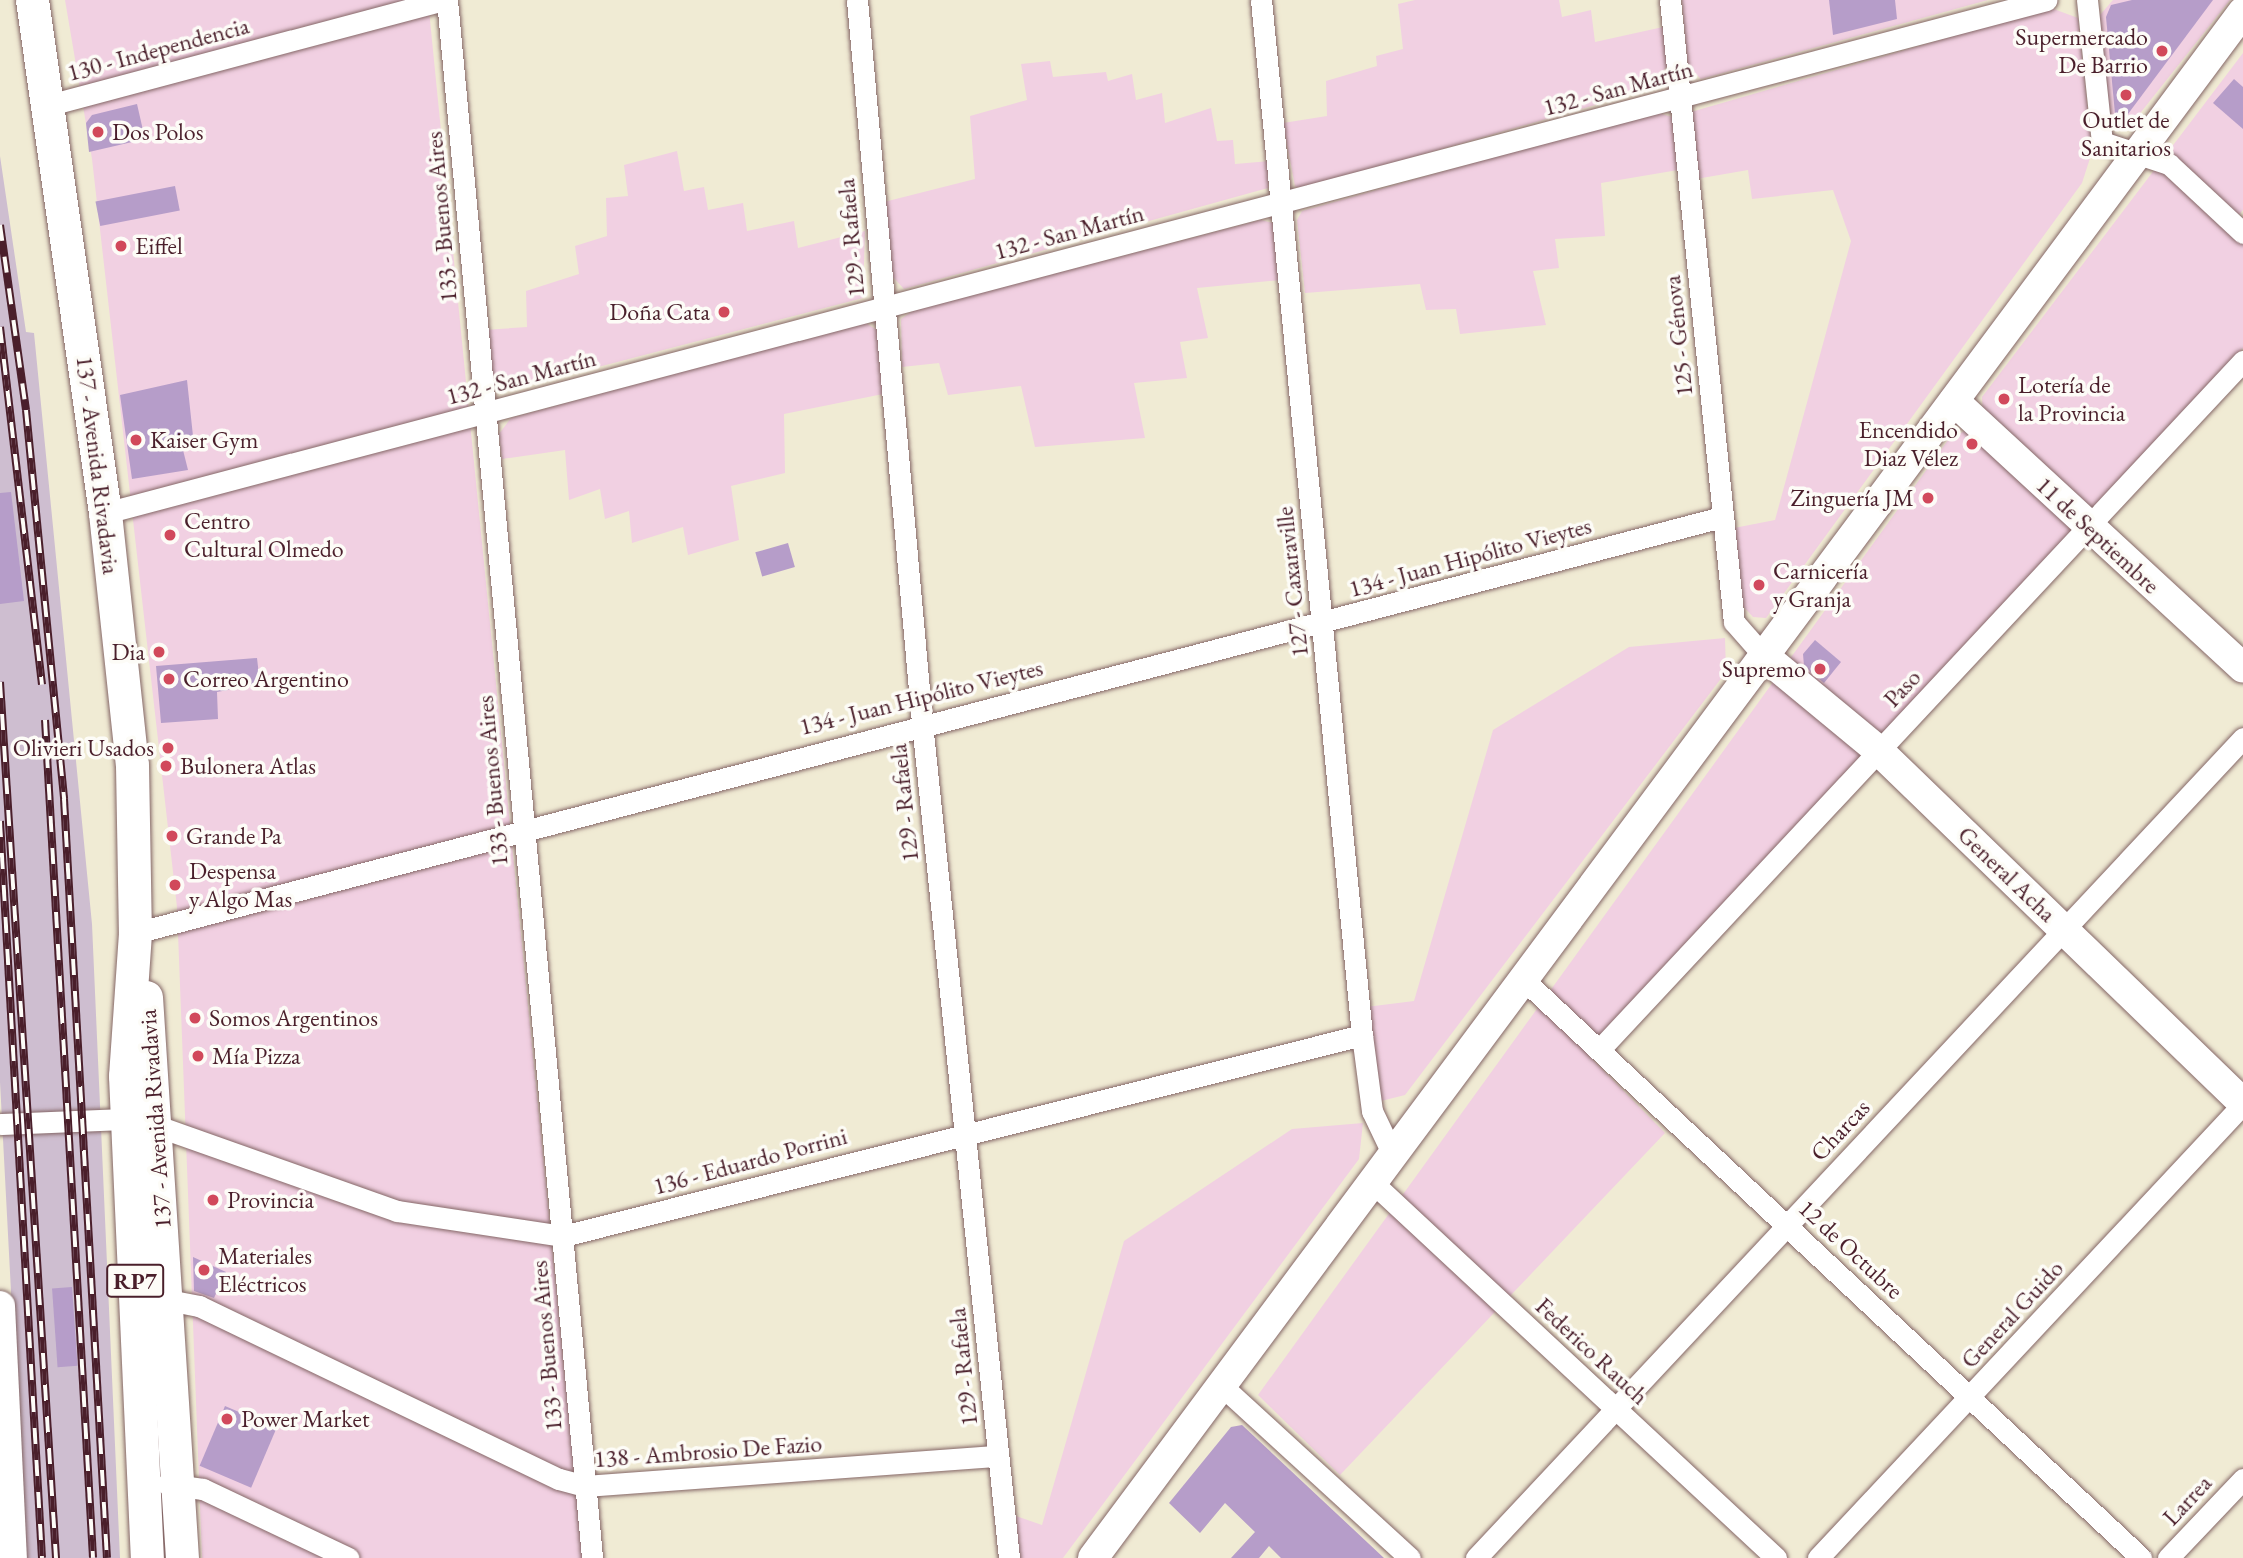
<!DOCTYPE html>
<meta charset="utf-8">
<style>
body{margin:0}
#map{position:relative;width:2243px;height:1558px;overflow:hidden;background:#f0ebd4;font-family:"EB Garamond",serif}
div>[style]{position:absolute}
.built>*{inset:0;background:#f1d0e2}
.industrial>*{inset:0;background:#cebed0}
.building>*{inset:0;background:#b69dc9;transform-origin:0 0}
.roads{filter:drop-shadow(0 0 2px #846666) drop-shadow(0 0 2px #846666)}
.street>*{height:21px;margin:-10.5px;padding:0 10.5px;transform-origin:10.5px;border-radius:10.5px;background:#fff}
.secondary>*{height:30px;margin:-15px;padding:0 15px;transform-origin:15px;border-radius:15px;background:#fff}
.primary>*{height:33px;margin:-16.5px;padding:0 16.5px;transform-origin:16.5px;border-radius:16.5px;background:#fff}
.rail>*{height:8px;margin-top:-4px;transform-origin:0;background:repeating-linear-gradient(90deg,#fdfcf7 0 16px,#4a1f2b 0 32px);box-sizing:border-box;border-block:2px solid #4a1f2b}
.dots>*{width:19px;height:19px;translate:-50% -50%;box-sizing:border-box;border:4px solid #fdfcf7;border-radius:50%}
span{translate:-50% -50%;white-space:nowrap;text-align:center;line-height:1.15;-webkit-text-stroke:7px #fdfcf7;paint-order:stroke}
.shield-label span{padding:2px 5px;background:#fdfcf7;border:2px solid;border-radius:5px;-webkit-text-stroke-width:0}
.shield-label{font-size:23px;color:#4a1f2b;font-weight:700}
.poi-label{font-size:24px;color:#4a1f2b}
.right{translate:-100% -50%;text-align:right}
.left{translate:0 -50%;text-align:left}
.street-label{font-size:24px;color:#4a1f2b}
</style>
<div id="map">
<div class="built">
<i style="clip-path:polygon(65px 0,428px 0,583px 1558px,202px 1558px,177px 907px,92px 159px)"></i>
<i style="clip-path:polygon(1415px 0,1559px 0,1562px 17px,1591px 10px,1595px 42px,1663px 27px,1667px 66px,1651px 89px,1302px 189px,1295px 186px,1283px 123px,1327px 116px,1326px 81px,1377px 66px,1376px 56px,1403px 49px,1398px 4px)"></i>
<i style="clip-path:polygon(1682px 0,1988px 0,1701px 79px,1688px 67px)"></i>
<i style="clip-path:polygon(2113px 0,2230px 0,2130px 126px,2110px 114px,2099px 16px)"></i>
<i style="clip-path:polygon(2051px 8px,2078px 18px,2092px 152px,2082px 183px,1766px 618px,1753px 617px,1742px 605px,1734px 528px,1775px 520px,1851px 241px,1833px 190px,1752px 199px,1748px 170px,1696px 179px,1691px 112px)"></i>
<i style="clip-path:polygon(2243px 53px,2243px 210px,2236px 218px,2243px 225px,2243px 348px,2089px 513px,1983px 416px,1982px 397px)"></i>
<i style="clip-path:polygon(1050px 61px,1053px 77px,1106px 72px,1108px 81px,1132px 74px,1136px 100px,1162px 93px,1165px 123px,1211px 108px,1217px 141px,1233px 140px,1235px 164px,1270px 161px,1268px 188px,904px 289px,892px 276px,884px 202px,975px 179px,970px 116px,1027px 100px,1021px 64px)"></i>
<i style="clip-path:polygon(1655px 112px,1672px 117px,1678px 170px,1601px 183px,1605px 236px,1555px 239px,1559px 268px,1533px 271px,1546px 325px,1460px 334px,1456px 309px,1426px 310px,1420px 284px,1305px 293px,1297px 220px,1302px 211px)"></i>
<i style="clip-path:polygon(677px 151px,684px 191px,704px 187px,708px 210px,743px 203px,747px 231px,794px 221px,798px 248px,865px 231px,863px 298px,498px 393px,491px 386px,485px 330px,527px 327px,526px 291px,579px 274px,575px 246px,607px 236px,606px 198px,628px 196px,624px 165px)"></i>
<i style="clip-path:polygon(1261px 220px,1273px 223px,1281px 280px,1197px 288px,1208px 338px,1180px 342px,1187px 378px,1134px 383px,1145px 438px,1035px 447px,1021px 386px,948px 395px,939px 363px,902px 367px,901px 319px,914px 310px)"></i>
<i style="clip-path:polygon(864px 322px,877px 330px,883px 394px,784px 414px,785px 473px,731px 486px,739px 540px,688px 555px,683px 527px,632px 543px,629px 511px,605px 519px,600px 489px,569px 500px,565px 450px,502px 459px,499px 434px,511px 418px)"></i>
<i style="clip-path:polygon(1966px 430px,2073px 531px,1588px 1055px,1665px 1133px,1340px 1475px,1258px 1395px,1948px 440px)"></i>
<i style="clip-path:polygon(1725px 638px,1726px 672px,1405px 1095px,1381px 1101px,1366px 1007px,1414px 1001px,1493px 730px,1629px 647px)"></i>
<i style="clip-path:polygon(1363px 1123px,1359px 1159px,1063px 1558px,1019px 1558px,1016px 1516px,1042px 1525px,1124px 1241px,1292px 1129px)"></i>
</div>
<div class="industrial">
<i style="clip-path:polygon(0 156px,26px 332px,34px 333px,92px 924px,120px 1558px,25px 1558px,0 1082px)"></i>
</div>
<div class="building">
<i style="clip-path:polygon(1829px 0,1895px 0,1897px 19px,1833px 35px)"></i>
<i style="clip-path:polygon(2132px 0,2213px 0,2125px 118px,2115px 114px,2106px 17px,2111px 5px)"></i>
<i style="clip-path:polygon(2234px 79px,2243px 87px,2243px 129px,2213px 103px)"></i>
<i style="clip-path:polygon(137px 104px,145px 139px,89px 152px,86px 123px,92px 115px)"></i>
<i style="left:175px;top:186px;width:25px;height:81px;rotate:79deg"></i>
<i style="clip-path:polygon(187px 380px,193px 436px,180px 438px,188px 470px,132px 479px,120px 395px)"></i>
<i style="clip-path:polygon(11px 492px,24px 601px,0 604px,0 493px)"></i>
<i style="left:788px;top:543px;width:25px;height:34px;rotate:74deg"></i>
<i style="clip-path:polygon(1815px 640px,1841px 662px,1824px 683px,1804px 666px,1803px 654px)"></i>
<i style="clip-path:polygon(257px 658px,260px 684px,217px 692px,218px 719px,161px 723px,156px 666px)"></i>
<i style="clip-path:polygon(193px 1257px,226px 1272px,214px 1298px,194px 1291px)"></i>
<i style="left:72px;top:1287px;width:79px;height:20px;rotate:86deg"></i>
<i style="left:225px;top:1406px;width:56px;height:65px;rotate:23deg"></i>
<i style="clip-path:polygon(1242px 1425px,1384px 1558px,1281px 1558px,1269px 1546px,1259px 1558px,1231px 1558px,1255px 1532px,1225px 1503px,1200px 1533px,1169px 1503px,1231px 1427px)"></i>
</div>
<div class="roads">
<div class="street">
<i style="left:447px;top:0;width:1565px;rotate:84.68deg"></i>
<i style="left:857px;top:0;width:726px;rotate:84.86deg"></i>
<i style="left:922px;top:723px;width:840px;rotate:84.05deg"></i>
<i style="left:1261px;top:0;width:1040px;rotate:84.43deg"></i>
<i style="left:1362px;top:1035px;width:77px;rotate:82.5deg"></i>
<i style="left:1372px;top:1111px;width:49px;rotate:64.5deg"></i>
<i style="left:1670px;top:0;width:625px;rotate:84.13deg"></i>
<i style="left:1734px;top:622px;width:44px;rotate:48.7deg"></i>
<i style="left:2087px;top:0;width:143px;rotate:84deg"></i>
<i style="left:2102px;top:142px;width:71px;rotate:18.2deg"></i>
<i style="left:2169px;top:164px;width:101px;rotate:43deg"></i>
<i style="left:49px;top:105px;width:408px;rotate:-14.9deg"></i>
<i style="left:105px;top:513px;width:2008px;rotate:-14.8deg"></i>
<i style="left:135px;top:933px;width:1641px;rotate:-14.69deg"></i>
<i style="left:1523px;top:979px;width:847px;rotate:43.13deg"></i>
<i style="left:1600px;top:1049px;width:942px;rotate:-46.94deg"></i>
<i style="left:0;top:1124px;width:126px;rotate:-2.3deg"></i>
<i style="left:157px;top:1126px;width:255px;rotate:19.5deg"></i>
<i style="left:397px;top:1211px;width:168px;rotate:8.6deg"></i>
<i style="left:563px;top:1236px;width:824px;rotate:-14.12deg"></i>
<i style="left:1372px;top:1182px;width:552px;rotate:42.94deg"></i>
<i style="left:168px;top:1300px;width:32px;rotate:11deg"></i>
<i style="left:199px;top:1306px;width:399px;rotate:25.7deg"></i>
<i style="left:559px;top:1479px;width:27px;rotate:15deg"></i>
<i style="left:585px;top:1486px;width:414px;rotate:-4.2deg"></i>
<i style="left:1221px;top:1385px;width:256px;rotate:42.5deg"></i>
<i style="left:167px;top:1484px;width:36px;rotate:8deg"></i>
<i style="left:203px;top:1489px;width:161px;rotate:25.4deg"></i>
<i style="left:1476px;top:1558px;width:1123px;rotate:-46.91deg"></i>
<i style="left:1818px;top:1558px;width:622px;rotate:-46.89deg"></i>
<i style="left:2168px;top:1558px;width:109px;rotate:-46.5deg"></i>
</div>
<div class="secondary">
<i style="left:1954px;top:401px;width:393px;rotate:42.7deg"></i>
<i style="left:1763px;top:655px;width:151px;rotate:39.6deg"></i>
<i style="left:1879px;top:751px;width:506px;rotate:44.04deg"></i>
<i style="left:0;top:1306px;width:252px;rotate:87.3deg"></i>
<i style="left:1093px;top:1558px;width:1927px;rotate:-53.36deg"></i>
</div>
<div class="primary">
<i style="left:32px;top:0;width:518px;rotate:81.9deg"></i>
<i style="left:105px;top:513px;width:253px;rotate:83.9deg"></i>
<i style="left:132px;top:765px;width:168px;rotate:89deg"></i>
<i style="left:135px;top:933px;width:143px;rotate:94deg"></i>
<i style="left:125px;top:1076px;width:483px;rotate:87.4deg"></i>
<i style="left:146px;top:997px;width:562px;rotate:86.33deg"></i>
</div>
</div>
<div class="rail">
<i style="left:0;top:225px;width:187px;rotate:82deg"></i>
<i style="left:26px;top:410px;width:391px;rotate:84.4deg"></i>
<i style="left:64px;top:799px;width:760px;rotate:86.76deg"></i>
<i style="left:0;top:327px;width:360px;rotate:83.3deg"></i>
<i style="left:0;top:682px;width:878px;rotate:86.34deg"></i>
<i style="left:45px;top:720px;width:839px;rotate:86.72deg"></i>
<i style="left:0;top:821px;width:738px;rotate:86.74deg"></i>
</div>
<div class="dots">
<i style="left:2162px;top:51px;background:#d1495b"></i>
<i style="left:2126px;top:95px;background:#d1495b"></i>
<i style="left:98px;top:132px;background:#d1495b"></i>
<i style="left:121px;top:246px;background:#d1495b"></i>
<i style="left:724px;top:312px;background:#d1495b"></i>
<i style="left:2004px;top:399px;background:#d1495b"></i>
<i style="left:136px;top:440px;background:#d1495b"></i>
<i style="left:1972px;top:444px;background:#d1495b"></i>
<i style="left:1928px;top:498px;background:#d1495b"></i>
<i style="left:170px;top:535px;background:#d1495b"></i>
<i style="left:1759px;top:585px;background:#d1495b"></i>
<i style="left:159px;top:652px;background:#d1495b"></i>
<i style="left:1820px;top:669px;background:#d1495b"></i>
<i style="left:169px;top:679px;background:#d1495b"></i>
<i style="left:168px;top:748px;background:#d1495b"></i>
<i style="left:166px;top:766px;background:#d1495b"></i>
<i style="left:172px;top:836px;background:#d1495b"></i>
<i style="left:175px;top:885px;background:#d1495b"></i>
<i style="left:195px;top:1018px;background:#d1495b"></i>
<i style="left:198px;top:1056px;background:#d1495b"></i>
<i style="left:213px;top:1200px;background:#d1495b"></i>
<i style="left:204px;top:1270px;background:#d1495b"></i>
<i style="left:227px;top:1419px;background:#d1495b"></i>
</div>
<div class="shield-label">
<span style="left:135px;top:1281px">RP7</span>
</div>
<div class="poi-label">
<span class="right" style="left:2148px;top:51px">Supermercado<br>De Barrio</span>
<span style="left:2126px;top:134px">Outlet de<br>Sanitarios</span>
<span class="left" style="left:112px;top:132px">Dos Polos</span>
<span class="left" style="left:135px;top:246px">Eiffel</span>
<span class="right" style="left:710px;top:312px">Doña Cata</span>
<span class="left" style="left:2018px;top:399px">Lotería de<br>la Provincia</span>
<span class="right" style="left:1958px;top:444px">Encendido<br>Diaz Vélez</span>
<span class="left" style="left:150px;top:440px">Kaiser Gym</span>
<span class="right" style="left:1914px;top:498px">Zinguería JM</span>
<span class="left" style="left:184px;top:535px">Centro<br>Cultural Olmedo</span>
<span class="left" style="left:1773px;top:585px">Carnicería<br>y Granja</span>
<span class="right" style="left:145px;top:652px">Dia</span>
<span class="right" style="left:1806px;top:669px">Supremo</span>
<span class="left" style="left:183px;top:679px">Correo Argentino</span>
<span class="right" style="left:154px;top:748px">Olivieri Usados</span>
<span class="left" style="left:180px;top:766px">Bulonera Atlas</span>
<span class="left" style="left:186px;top:836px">Grande Pa</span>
<span class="left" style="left:189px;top:885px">Despensa<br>y Algo Mas</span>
<span class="left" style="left:209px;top:1018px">Somos Argentinos</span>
<span class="left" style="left:212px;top:1056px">Mía Pizza</span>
<span class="left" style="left:227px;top:1200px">Provincia</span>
<span class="left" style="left:218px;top:1270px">Materiales<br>Eléctricos</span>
<span class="left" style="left:241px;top:1419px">Power Market</span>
</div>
<div class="street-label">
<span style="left:158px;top:49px;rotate:-15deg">130 - Independencia</span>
<span style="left:1618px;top:88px;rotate:-15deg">132 - San Martín</span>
<span style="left:441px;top:217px;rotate:-95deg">133 - Buenos Aires</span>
<span style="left:1069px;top:232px;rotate:-15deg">132 - San Martín</span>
<span style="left:851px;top:238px;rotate:-95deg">129 - Rafaela</span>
<span style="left:1678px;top:336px;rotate:-96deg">125 - Génova</span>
<span style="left:521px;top:377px;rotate:-15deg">132 - San Martín</span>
<span style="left:98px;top:465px;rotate:83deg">137 - Avenida Rivadavia</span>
<span style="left:2098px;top:535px;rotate:43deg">11 de Septiembre</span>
<span style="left:1470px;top:557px;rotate:-15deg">134 - Juan Hipólito Vieytes</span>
<span style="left:1292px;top:582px;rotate:-96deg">127 - Caxaraville</span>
<span style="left:1902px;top:688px;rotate:-47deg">Paso</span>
<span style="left:921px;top:697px;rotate:-14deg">134 - Juan Hipólito Vieytes</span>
<span style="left:492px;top:781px;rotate:-95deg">133 - Buenos Aires</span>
<span style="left:904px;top:803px;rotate:-96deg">129 - Rafaela</span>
<span style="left:2007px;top:874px;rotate:44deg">General Acha</span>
<span style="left:155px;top:1119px;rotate:-94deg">137 - Avenida Rivadavia</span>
<span style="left:1840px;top:1130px;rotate:-47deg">Charcas</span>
<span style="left:750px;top:1161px;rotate:-15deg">136 - Eduardo Porrini</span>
<span style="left:1851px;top:1249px;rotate:43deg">12 de Octubre</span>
<span style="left:2012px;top:1314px;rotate:-47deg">General Guido</span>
<span style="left:546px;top:1346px;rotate:-95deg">133 - Buenos Aires</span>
<span style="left:1592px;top:1351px;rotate:43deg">Federico Rauch</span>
<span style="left:963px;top:1367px;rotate:-96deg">129 - Rafaela</span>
<span style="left:708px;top:1451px;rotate:-4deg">138 - Ambrosio De Fazio</span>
<span style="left:2187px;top:1500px;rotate:-47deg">Larrea</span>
</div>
</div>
